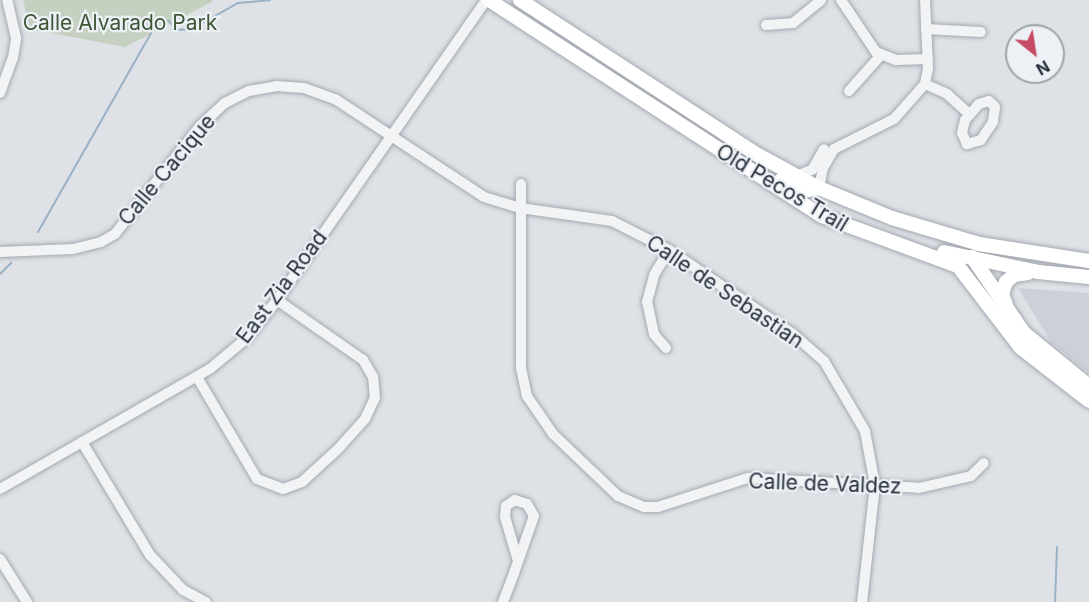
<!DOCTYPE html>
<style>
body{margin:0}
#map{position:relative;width:1089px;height:602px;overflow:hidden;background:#dee2e7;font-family:Inter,sans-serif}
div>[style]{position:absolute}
.built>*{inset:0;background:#ccd1d9}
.green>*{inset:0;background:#c5d0c0}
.stream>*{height:2px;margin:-1px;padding:0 1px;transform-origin:1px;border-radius:1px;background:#9bb1c5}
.roads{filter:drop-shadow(0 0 2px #a4a9b1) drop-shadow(0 0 2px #a4a9b1)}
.minor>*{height:10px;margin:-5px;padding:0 5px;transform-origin:5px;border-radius:5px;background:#f1f3f5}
.major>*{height:14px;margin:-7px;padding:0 7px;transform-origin:7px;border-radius:7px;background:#fff}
span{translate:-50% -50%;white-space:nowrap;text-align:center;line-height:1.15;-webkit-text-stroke:4.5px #edf1f5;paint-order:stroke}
.park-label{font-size:21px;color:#3e5737}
.street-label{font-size:21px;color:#28313d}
.north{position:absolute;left:1005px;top:24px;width:60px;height:60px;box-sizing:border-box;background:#edf1f5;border:2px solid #9ea4ab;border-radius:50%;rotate:150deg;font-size:16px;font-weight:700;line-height:24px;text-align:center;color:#28313d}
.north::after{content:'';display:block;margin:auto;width:21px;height:27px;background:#c54a63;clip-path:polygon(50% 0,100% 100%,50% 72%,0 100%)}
</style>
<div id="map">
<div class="built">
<i style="clip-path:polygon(1018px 288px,1089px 293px,1089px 373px,1051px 342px)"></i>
</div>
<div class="green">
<i style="clip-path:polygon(23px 0,212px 0,212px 2px,125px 47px,30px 29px)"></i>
</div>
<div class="stream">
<i style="left:38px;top:232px;width:243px;rotate:-60.4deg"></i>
<i style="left:158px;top:21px;width:11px"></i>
<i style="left:169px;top:21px;width:11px;rotate:52deg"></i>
<i style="left:176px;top:30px;width:16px;rotate:-4deg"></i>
<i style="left:192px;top:29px;width:53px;rotate:-29.5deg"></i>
<i style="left:238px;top:3px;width:32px;rotate:-5deg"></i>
<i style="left:0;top:274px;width:16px;rotate:-45deg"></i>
<i style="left:1055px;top:602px;width:55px;rotate:-87.9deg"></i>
</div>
<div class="roads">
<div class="minor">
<i style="left:841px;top:0;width:63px;rotate:56.1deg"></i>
<i style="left:876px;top:52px;width:22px;rotate:22deg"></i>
<i style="left:896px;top:60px;width:32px;rotate:-2deg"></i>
<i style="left:766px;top:25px;width:27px;rotate:-4deg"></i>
<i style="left:793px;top:23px;width:36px;rotate:-39deg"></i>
<i style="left:926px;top:29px;width:55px;rotate:3.1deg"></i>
<i style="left:925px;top:84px;width:24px;rotate:24deg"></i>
<i style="left:947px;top:94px;width:30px;rotate:42deg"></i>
<i style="left:849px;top:91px;width:48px;rotate:-48.4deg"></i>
<i style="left:0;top:93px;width:37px;rotate:-70deg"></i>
<i style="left:13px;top:58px;width:20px;rotate:-81deg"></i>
<i style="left:16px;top:38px;width:39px;rotate:-103deg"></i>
<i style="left:989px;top:101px;width:8px;rotate:45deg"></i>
<i style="left:995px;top:107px;width:15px;rotate:98deg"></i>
<i style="left:993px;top:122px;width:22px;rotate:124deg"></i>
<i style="left:981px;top:140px;width:15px;rotate:164deg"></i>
<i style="left:967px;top:144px;width:12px;rotate:-114deg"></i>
<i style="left:962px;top:133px;width:13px;rotate:-77deg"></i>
<i style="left:965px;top:120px;width:21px;rotate:-49deg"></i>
<i style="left:979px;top:104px;width:10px;rotate:-17deg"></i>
<i style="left:796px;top:176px;width:17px;rotate:-21deg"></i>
<i style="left:812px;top:170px;width:24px;rotate:-60deg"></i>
<i style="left:521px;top:184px;width:184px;rotate:90deg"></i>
<i style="left:521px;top:368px;width:29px;rotate:78deg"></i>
<i style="left:527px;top:396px;width:46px;rotate:55.6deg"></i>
<i style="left:553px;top:434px;width:90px;rotate:43.6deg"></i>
<i style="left:618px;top:496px;width:28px;rotate:23deg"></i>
<i style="left:644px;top:507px;width:14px"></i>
<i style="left:658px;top:507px;width:95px;rotate:-17.9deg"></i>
<i style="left:748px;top:478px;width:171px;rotate:3.3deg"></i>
<i style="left:919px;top:488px;width:53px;rotate:-13deg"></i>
<i style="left:971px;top:476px;width:18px;rotate:-45deg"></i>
<i style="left:819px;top:188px;width:20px;rotate:-79deg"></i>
<i style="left:823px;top:168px;width:22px;rotate:-60deg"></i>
<i style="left:834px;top:149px;width:67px;rotate:-26.6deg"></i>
<i style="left:894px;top:119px;width:47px;rotate:-48.5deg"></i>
<i style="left:925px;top:84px;width:16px;rotate:-79deg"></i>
<i style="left:928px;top:68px;width:68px;rotate:-92.5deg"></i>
<i style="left:0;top:252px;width:73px;rotate:-2.4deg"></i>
<i style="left:73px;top:249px;width:29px;rotate:-14deg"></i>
<i style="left:101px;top:242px;width:16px;rotate:-30deg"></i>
<i style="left:115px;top:234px;width:137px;rotate:-51.8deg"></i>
<i style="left:200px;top:126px;width:34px;rotate:-43deg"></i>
<i style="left:225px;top:103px;width:27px;rotate:-27deg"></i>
<i style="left:249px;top:91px;width:27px;rotate:-10deg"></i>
<i style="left:276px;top:86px;width:28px;rotate:4deg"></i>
<i style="left:304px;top:88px;width:33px;rotate:20deg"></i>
<i style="left:335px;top:99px;width:178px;rotate:33.3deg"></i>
<i style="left:484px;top:197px;width:38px;rotate:17deg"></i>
<i style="left:520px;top:208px;width:93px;rotate:8deg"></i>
<i style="left:612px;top:221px;width:64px;rotate:27deg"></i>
<i style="left:669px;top:250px;width:150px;rotate:34.1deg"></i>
<i style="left:793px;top:334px;width:41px;rotate:41.1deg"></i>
<i style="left:824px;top:361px;width:81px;rotate:59.6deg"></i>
<i style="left:865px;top:431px;width:55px;rotate:79.5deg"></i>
<i style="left:875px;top:485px;width:118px;rotate:96.3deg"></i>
<i style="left:666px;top:348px;width:18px;rotate:-131deg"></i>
<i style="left:654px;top:334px;width:33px;rotate:-102deg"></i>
<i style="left:647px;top:302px;width:28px;rotate:-75deg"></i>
<i style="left:654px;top:275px;width:29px;rotate:-59deg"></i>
<i style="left:197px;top:377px;width:118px;rotate:59.5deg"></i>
<i style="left:257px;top:479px;width:28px;rotate:21deg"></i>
<i style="left:283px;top:489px;width:20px;rotate:-20deg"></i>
<i style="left:302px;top:482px;width:49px;rotate:-42.5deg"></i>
<i style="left:338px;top:449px;width:40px;rotate:-48deg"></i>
<i style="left:365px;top:419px;width:23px;rotate:-65deg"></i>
<i style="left:375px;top:398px;width:21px;rotate:-95deg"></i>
<i style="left:373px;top:377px;width:20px;rotate:-120deg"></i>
<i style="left:363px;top:360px;width:105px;rotate:-145.1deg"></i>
<i style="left:82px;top:442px;width:132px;rotate:59deg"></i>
<i style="left:150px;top:555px;width:48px;rotate:46.7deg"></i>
<i style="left:183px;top:590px;width:26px;rotate:28deg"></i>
<i style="left:0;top:489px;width:243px;rotate:-29.8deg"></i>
<i style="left:211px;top:368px;width:47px;rotate:-39.8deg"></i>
<i style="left:247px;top:338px;width:48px;rotate:-51.7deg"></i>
<i style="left:277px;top:300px;width:366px;rotate:-55.1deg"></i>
<i style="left:0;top:559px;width:51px;rotate:57.9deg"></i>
<i style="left:503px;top:602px;width:31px;rotate:-69deg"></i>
<i style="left:514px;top:573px;width:60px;rotate:-70.7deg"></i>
<i style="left:534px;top:516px;width:14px;rotate:-120deg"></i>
<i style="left:527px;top:504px;width:13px;rotate:-162deg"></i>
<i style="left:515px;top:500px;width:11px;rotate:146deg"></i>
<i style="left:506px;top:506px;width:11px;rotate:95deg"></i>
<i style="left:505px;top:517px;width:46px;rotate:73.5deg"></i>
</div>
<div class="major">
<i style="left:489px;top:0;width:397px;rotate:33deg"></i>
<i style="left:822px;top:216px;width:145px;rotate:20.2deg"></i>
<i style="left:958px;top:266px;width:103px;rotate:52.5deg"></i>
<i style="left:1021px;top:348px;width:86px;rotate:37.9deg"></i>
<i style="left:520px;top:0;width:284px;rotate:33.1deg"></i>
<i style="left:758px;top:155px;width:69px;rotate:28.4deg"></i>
<i style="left:819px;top:188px;width:79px;rotate:22.3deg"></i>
<i style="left:892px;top:218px;width:91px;rotate:16.6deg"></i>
<i style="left:979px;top:244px;width:111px;rotate:8.8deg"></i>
<i style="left:781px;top:180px;width:25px;rotate:26deg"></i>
<i style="left:804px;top:191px;width:15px;rotate:-11deg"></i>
<i style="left:944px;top:252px;width:96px;rotate:12deg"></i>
<i style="left:1038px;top:272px;width:51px;rotate:5.6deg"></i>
<i style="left:972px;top:257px;width:92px;rotate:55.6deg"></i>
<i style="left:1024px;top:333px;width:84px;rotate:39.2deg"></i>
<i style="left:1006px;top:305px;width:12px;rotate:-110deg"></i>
<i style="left:1002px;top:294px;width:13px;rotate:-72deg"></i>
<i style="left:1006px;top:282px;width:11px;rotate:-41deg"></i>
<i style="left:1014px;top:275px;width:14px;rotate:-8deg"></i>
</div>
</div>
<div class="park-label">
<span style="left:120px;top:23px">Calle Alvarado Park</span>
</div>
<div class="street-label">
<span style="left:167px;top:170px;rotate:-50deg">Calle Cacique</span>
<span style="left:782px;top:188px;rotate:31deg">Old Pecos Trail</span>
<span style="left:282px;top:287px;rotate:-53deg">East Zia Road</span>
<span style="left:725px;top:292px;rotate:34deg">Calle de Sebastian</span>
<span style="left:825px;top:484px;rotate:2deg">Calle de Valdez</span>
</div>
<div class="north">N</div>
</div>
